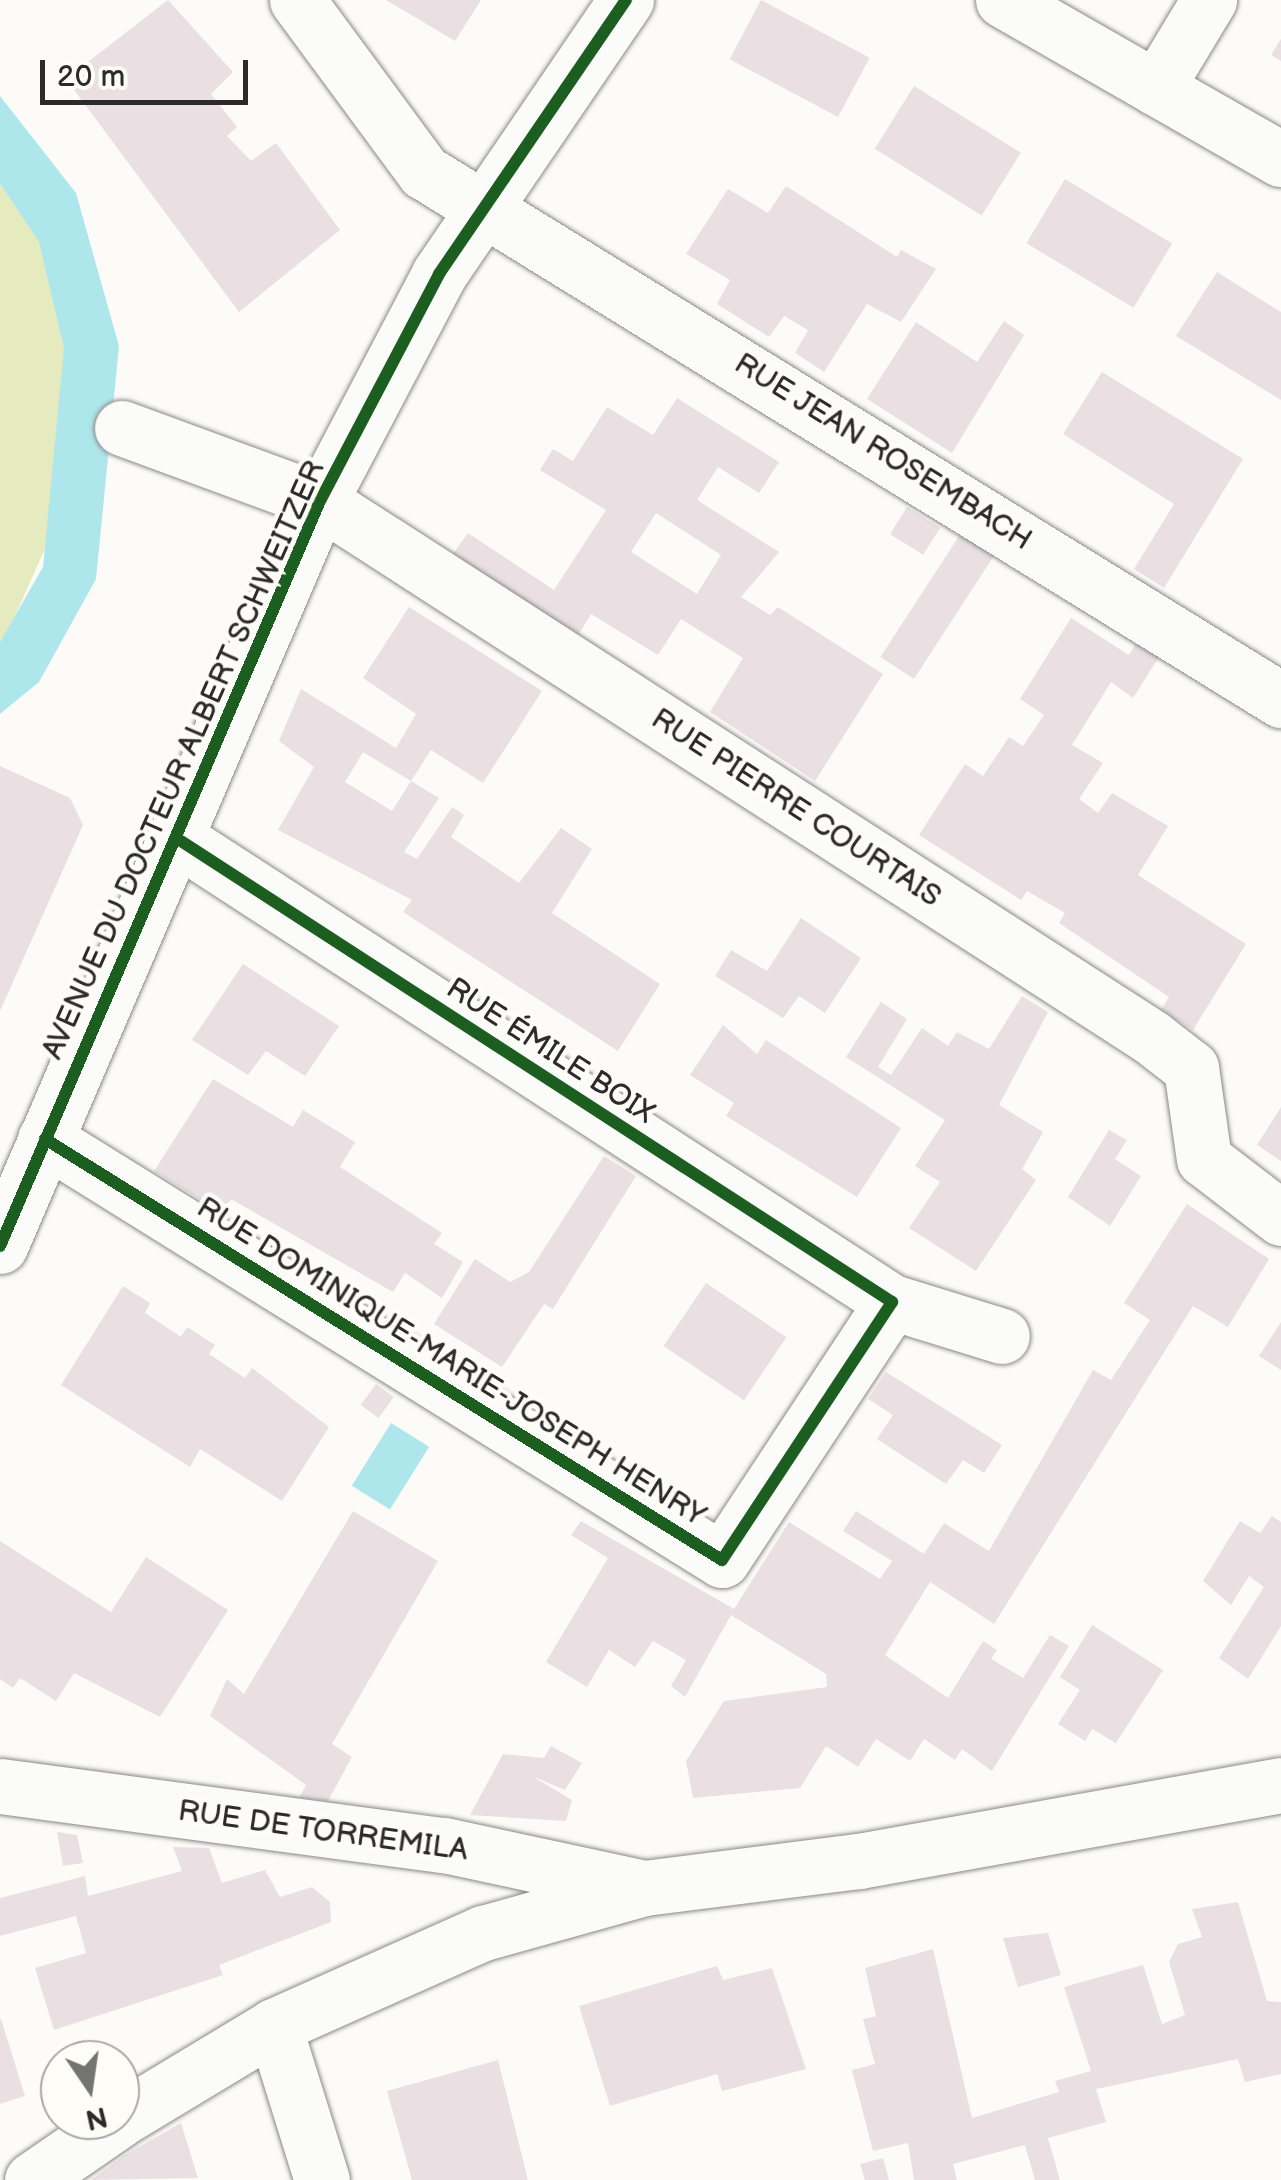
<!DOCTYPE html>
<meta charset="utf-8">
<style>
body{margin:0}
#map{position:relative;width:1281px;height:2180px;overflow:hidden;background:#fcfbf8;font-family:"Balsamiq Sans",sans-serif}
div>[style]{position:absolute}
.green>*{inset:0;background:#e5ebbf}
.water>*{inset:0;background:#aee7eb;transform-origin:0 0}
.building>*{inset:0;background:#eae0e4;transform-origin:0 0}
.roads{filter:drop-shadow(0 0 2px #898987) drop-shadow(0 0 2px #898987)}
.minor>*{height:55px;margin:-27.5px;padding:0 27.5px;transform-origin:27.5px;border-radius:27.5px;background:#fbfbf9}
.cycleway>*{height:12px;margin:-6px;padding:0 6px;transform-origin:6px;border-radius:6px;background:#1b5e20}
span{translate:-50% -50%;white-space:nowrap;text-align:center;line-height:1.15;-webkit-text-stroke:9px #fdfcf7;paint-order:stroke}
.street-label{font-size:30px;color:#2b2b2b}
.north{position:absolute;left:40px;top:2040px;width:100px;height:100px;box-sizing:border-box;background:#fdfcf7;border:2px solid #a9a8a5;border-radius:50%;rotate:167deg;font-size:28px;font-weight:700;line-height:40px;text-align:center;color:#2b2b2b}
.north::after{content:'';display:block;margin:auto;width:35px;height:45px;background:#747473;clip-path:polygon(50% 0,100% 100%,50% 72%,0 100%)}
.scale{position:absolute;left:40px;top:60px;width:208px;height:45px;box-sizing:border-box;border:5px solid #2b2b2b;border-top:0;padding-left:12px;font-size:30px;line-height:35px;white-space:nowrap;color:#2b2b2b;-webkit-text-stroke:8px #fdfcf7;paint-order:stroke}
</style>
<div id="map">
<div class="green">
<i style="clip-path:polygon(0 142px,67px 236px,79px 472px,0 650px)"></i>
</div>
<div class="water">
<i style="clip-path:polygon(0 96px,76px 193px,119px 346px,96px 579px,39px 682px,0 714px,0 642px,43px 567px,64px 348px,39px 242px,0 183px)"></i>
<i style="left:391px;top:1423px;width:45px;height:74px;rotate:32deg"></i>
</div>
<div class="building">
<i style="clip-path:polygon(168px 0,233px 72px,211px 94px,237px 127px,227px 136px,251px 161px,276px 143px,340px 230px,239px 312px,66px 79px)"></i>
<i style="clip-path:polygon(386px 0,481px 0,455px 41px)"></i>
<i style="left:761px;top:0;width:123px;height:67px;rotate:28deg"></i>
<i style="clip-path:polygon(1281px 39px,1281px 61px,1271px 55px)"></i>
<i style="left:914px;top:86px;width:126px;height:74px;rotate:32deg"></i>
<i style="left:1065px;top:179px;width:125px;height:75px;rotate:31deg"></i>
<i style="clip-path:polygon(786px 186px,897px 257px,901px 250px,936px 269px,901px 322px,867px 304px,824px 372px,795px 353px,808px 330px,784px 316px,769px 337px,717px 304px,730px 280px,686px 254px,728px 189px,768px 213px)"></i>
<i style="clip-path:polygon(1217px 272px,1281px 312px,1281px 400px,1176px 336px)"></i>
<i style="clip-path:polygon(1004px 321px,1024px 335px,952px 453px,867px 399px,916px 322px,977px 362px)"></i>
<i style="clip-path:polygon(1102px 372px,1243px 459px,1164px 588px,1134px 569px,1174px 504px,1063px 434px)"></i>
<i style="clip-path:polygon(evenodd,677px 398px,779px 462px,759px 493px,718px 467px,697px 500px,779px 552px,741px 597px,770px 615px,778px 607px,883px 674px,815px 781px,710px 712px,743px 658px,681px 619px,658px 655px,591px 614px,575px 640px,450px 558px,468px 533px,554px 590px,606px 510px,540px 470px,553px 449px,573px 461px,607px 407px,653px 435px,677px 398px,656px 513px,721px 555px,697px 594px,631px 552px,656px 513px)"></i>
<i style="left:907px;top:507px;width:39px;height:32px;rotate:32deg"></i>
<i style="left:961px;top:533px;width:40px;height:148px;rotate:33deg"></i>
<i style="clip-path:polygon(409px 607px,542px 691px,483px 783px,431px 750px,411px 781px,363px 752px,345px 782px,392px 811px,411px 781px,439px 798px,404px 852px,417px 859px,452px 807px,464px 815px,451px 837px,519px 883px,561px 828px,592px 849px,552px 913px,660px 984px,618px 1051px,403px 912px,412px 900px,278px 830px,314px 767px,279px 741px,301px 689px,396px 748px,416px 714px,363px 678px)"></i>
<i style="clip-path:polygon(1071px 618px,1129px 655px,1137px 642px,1159px 657px,1133px 698px,1111px 682px,1072px 745px,1103px 763px,1079px 799px,1098px 813px,1112px 793px,1168px 826px,1138px 875px,1246px 944px,1193px 1030px,1161px 1010px,1169px 997px,1059px 923px,1065px 913px,1027px 891px,1021px 900px,919px 835px,965px 764px,983px 776px,1009px 737px,1023px 746px,1044px 715px,1020px 699px)"></i>
<i style="clip-path:polygon(0 766px,70px 798px,83px 825px,0 1011px)"></i>
<i style="clip-path:polygon(801px 918px,861px 958px,825px 1013px,799px 996px,783px 1018px,715px 976px,731px 950px,767px 971px)"></i>
<i style="clip-path:polygon(243px 964px,339px 1026px,305px 1076px,266px 1051px,248px 1075px,192px 1040px)"></i>
<i style="clip-path:polygon(1022px 996px,1048px 1012px,999px 1105px,1043px 1132px,1022px 1169px,1036px 1180px,976px 1271px,909px 1228px,940px 1182px,915px 1166px,945px 1120px,846px 1057px,881px 1002px,907px 1019px,878px 1067px,891px 1075px,922px 1028px,948px 1046px,957px 1032px,989px 1049px)"></i>
<i style="clip-path:polygon(723px 1025px,757px 1054px,766px 1040px,901px 1128px,857px 1197px,726px 1116px,734px 1103px,690px 1075px)"></i>
<i style="clip-path:polygon(213px 1079px,293px 1127px,303px 1110px,355px 1142px,340px 1167px,442px 1233px,434px 1244px,463px 1262px,442px 1298px,405px 1273px,393px 1292px,231px 1199px,222px 1213px,154px 1171px)"></i>
<i style="clip-path:polygon(1281px 1107px,1281px 1161px,1257px 1145px)"></i>
<i style="clip-path:polygon(1109px 1130px,1127px 1140px,1115px 1159px,1141px 1176px,1110px 1226px,1068px 1197px)"></i>
<i style="clip-path:polygon(604px 1156px,636px 1176px,553px 1309px,544px 1304px,502px 1367px,434px 1324px,475px 1259px,510px 1282px,529px 1272px)"></i>
<i style="clip-path:polygon(1187px 1204px,1269px 1259px,1228px 1327px,1193px 1306px,994px 1624px,930px 1582px,885px 1655px,948px 1698px,983px 1641px,997px 1650px,991px 1659px,1023px 1678px,1050px 1635px,1069px 1646px,992px 1771px,962px 1749px,955px 1760px,924px 1739px,910px 1761px,876px 1739px,858px 1767px,826px 1746px,800px 1788px,693px 1798px,686px 1761px,724px 1701px,827px 1687px,826px 1674px,731px 1615px,685px 1697px,671px 1686px,686px 1660px,653px 1641px,635px 1667px,609px 1650px,587px 1687px,546px 1662px,608px 1558px,571px 1535px,581px 1521px,734px 1609px,789px 1522px,880px 1579px,892px 1561px,843px 1531px,856px 1511px,924px 1554px,944px 1523px,989px 1551px,1093px 1370px,1111px 1380px,1150px 1320px,1124px 1303px)"></i>
<i style="left:706px;top:1283px;width:97px;height:76px;rotate:34deg"></i>
<i style="clip-path:polygon(123px 1286px,150px 1303px,145px 1313px,181px 1337px,187px 1327px,215px 1345px,209px 1354px,245px 1378px,252px 1368px,329px 1427px,282px 1501px,200px 1449px,190px 1467px,61px 1385px)"></i>
<i style="clip-path:polygon(1281px 1322px,1281px 1370px,1259px 1356px)"></i>
<i style="clip-path:polygon(886px 1372px,1002px 1445px,984px 1473px,963px 1460px,946px 1484px,877px 1439px,893px 1415px,868px 1399px)"></i>
<i style="left:376px;top:1384px;width:22px;height:26px;rotate:36deg"></i>
<i style="clip-path:polygon(353px 1511px,438px 1561px,332px 1744px,352px 1757px,328px 1801px,299px 1798px,306px 1785px,210px 1716px,227px 1679px,244px 1694px)"></i>
<i style="clip-path:polygon(1272px 1516px,1281px 1522px,1281px 1626px,1248px 1679px,1219px 1658px,1264px 1587px,1249px 1576px,1231px 1605px,1203px 1581px,1240px 1521px,1260px 1533px)"></i>
<i style="clip-path:polygon(0 1541px,111px 1612px,146px 1557px,228px 1610px,160px 1717px,74px 1673px,56px 1701px,20px 1678px,13px 1688px,0 1679px)"></i>
<i style="clip-path:polygon(1092px 1625px,1163px 1670px,1116px 1743px,1092px 1729px,1085px 1741px,1058px 1724px,1080px 1690px,1060px 1677px)"></i>
<i style="clip-path:polygon(551px 1746px,582px 1763px,565px 1790px,532px 1776px,572px 1800px,566px 1821px,470px 1815px,503px 1754px,544px 1758px)"></i>
<i style="clip-path:polygon(57px 1832px,77px 1835px,83px 1863px,63px 1866px)"></i>
<i style="clip-path:polygon(173px 1847px,209px 1848px,222px 1883px,265px 1870px,280px 1897px,312px 1887px,330px 1902px,331px 1922px,219px 1965px,223px 1975px,54px 2030px,35px 1968px,86px 1953px,76px 1916px,0 1936px,0 1898px,85px 1876px,88px 1896px,182px 1871px)"></i>
<i style="clip-path:polygon(1238px 1902px,1267px 2001px,1281px 2002px,1281px 2074px,1245px 2082px,1238px 2059px,1096px 2089px,1106px 2122px,1048px 2138px,1060px 2180px,1035px 2180px,1025px 2145px,953px 2164px,957px 2180px,914px 2180px,908px 2143px,873px 2151px,852px 2070px,875px 2064px,863px 2019px,876px 2016px,865px 1968px,933px 1949px,972px 2118px,1059px 2092px,1055px 2081px,1091px 2071px,1064px 1987px,1143px 1965px,1162px 2024px,1185px 2015px,1169px 1962px,1178px 1944px,1202px 1937px,1192px 1909px)"></i>
<i style="clip-path:polygon(1048px 1933px,1061px 1975px,1018px 1987px,1003px 1938px)"></i>
<i style="clip-path:polygon(717px 1966px,723px 1980px,772px 1968px,806px 2069px,722px 2091px,717px 2074px,610px 2106px,579px 2006px)"></i>
<i style="clip-path:polygon(1px 2019px,25px 2096px,0 2104px,0 2020px)"></i>
<i style="clip-path:polygon(498px 2060px,528px 2180px,412px 2180px,387px 2091px)"></i>
<i style="clip-path:polygon(181px 2123px,198px 2178px,91px 2180px,125px 2155px)"></i>
<i style="clip-path:polygon(883px 2158px,889px 2180px,865px 2180px,860px 2164px)"></i>
</div>
<div class="roads">
<div class="minor">
<i style="left:297px;top:0;width:214px;rotate:53.6deg"></i>
<i style="left:424px;top:172px;width:1007px;rotate:31.64deg"></i>
<i style="left:1003px;top:0;width:320px;rotate:29.8deg"></i>
<i style="left:1156px;top:88px;width:103px;rotate:-58.9deg"></i>
<i style="left:122px;top:428px;width:211px;rotate:20.2deg"></i>
<i style="left:320px;top:501px;width:989px;rotate:32.82deg"></i>
<i style="left:1151px;top:1037px;width:51px;rotate:37.8deg"></i>
<i style="left:1191px;top:1068px;width:92px;rotate:81.9deg"></i>
<i style="left:1204px;top:1159px;width:97px;rotate:37.5deg"></i>
<i style="left:181px;top:841px;width:847px;rotate:32.96deg"></i>
<i style="left:892px;top:1302px;width:115px;rotate:17.2deg"></i>
<i style="left:45px;top:1139px;width:797px;rotate:31.88deg"></i>
<i style="left:722px;top:1560px;width:309px;rotate:-56.6deg"></i>
<i style="left:0;top:1246px;width:811px;rotate:-66.76deg"></i>
<i style="left:320px;top:501px;width:256px;rotate:-62.3deg"></i>
<i style="left:439px;top:274px;width:332px;rotate:-55.7deg"></i>
<i style="left:0;top:1786px;width:448px;rotate:7.6deg"></i>
<i style="left:444px;top:1845px;width:196px;rotate:12.1deg"></i>
<i style="left:274px;top:2026px;width:161px;rotate:72.7deg"></i>
<i style="left:120px;top:2119px;width:180px;rotate:-31.1deg"></i>
<i style="left:274px;top:2026px;width:229px;rotate:-24deg"></i>
<i style="left:483px;top:1933px;width:167px;rotate:-15.6deg"></i>
<i style="left:644px;top:1888px;width:217px;rotate:-7.2deg"></i>
<i style="left:859px;top:1861px;width:429px;rotate:-10.2deg"></i>
<i style="left:32px;top:2180px;width:106px;rotate:-34.6deg"></i>
</div>
</div>
<div class="cycleway">
<i style="left:45px;top:1139px;width:797px;rotate:31.88deg"></i>
<i style="left:722px;top:1560px;width:309px;rotate:-56.6deg"></i>
<i style="left:892px;top:1302px;width:847px;rotate:-147.04deg"></i>
<i style="left:0;top:1246px;width:811px;rotate:-66.76deg"></i>
<i style="left:320px;top:501px;width:256px;rotate:-62.3deg"></i>
<i style="left:439px;top:274px;width:332px;rotate:-55.7deg"></i>
</div>
<div class="street-label">
<span style="left:883px;top:452px;rotate:32deg">RUE JEAN ROSEMBACH</span>
<span style="left:184px;top:760px;rotate:-66deg">AVENUE DU DOCTEUR ALBERT SCHWEITZER</span>
<span style="left:796px;top:808px;rotate:33deg">RUE PIERRE COURTAIS</span>
<span style="left:550px;top:1051px;rotate:33deg">RUE ÉMILE BOIX</span>
<span style="left:451px;top:1362px;rotate:32deg">RUE DOMINIQUE-MARIE-JOSEPH HENRY</span>
<span style="left:323px;top:1831px;rotate:8deg">RUE DE TORREMILA</span>
</div>
<div class="north">N</div>
<div class="scale">20 m</div>
</div>
